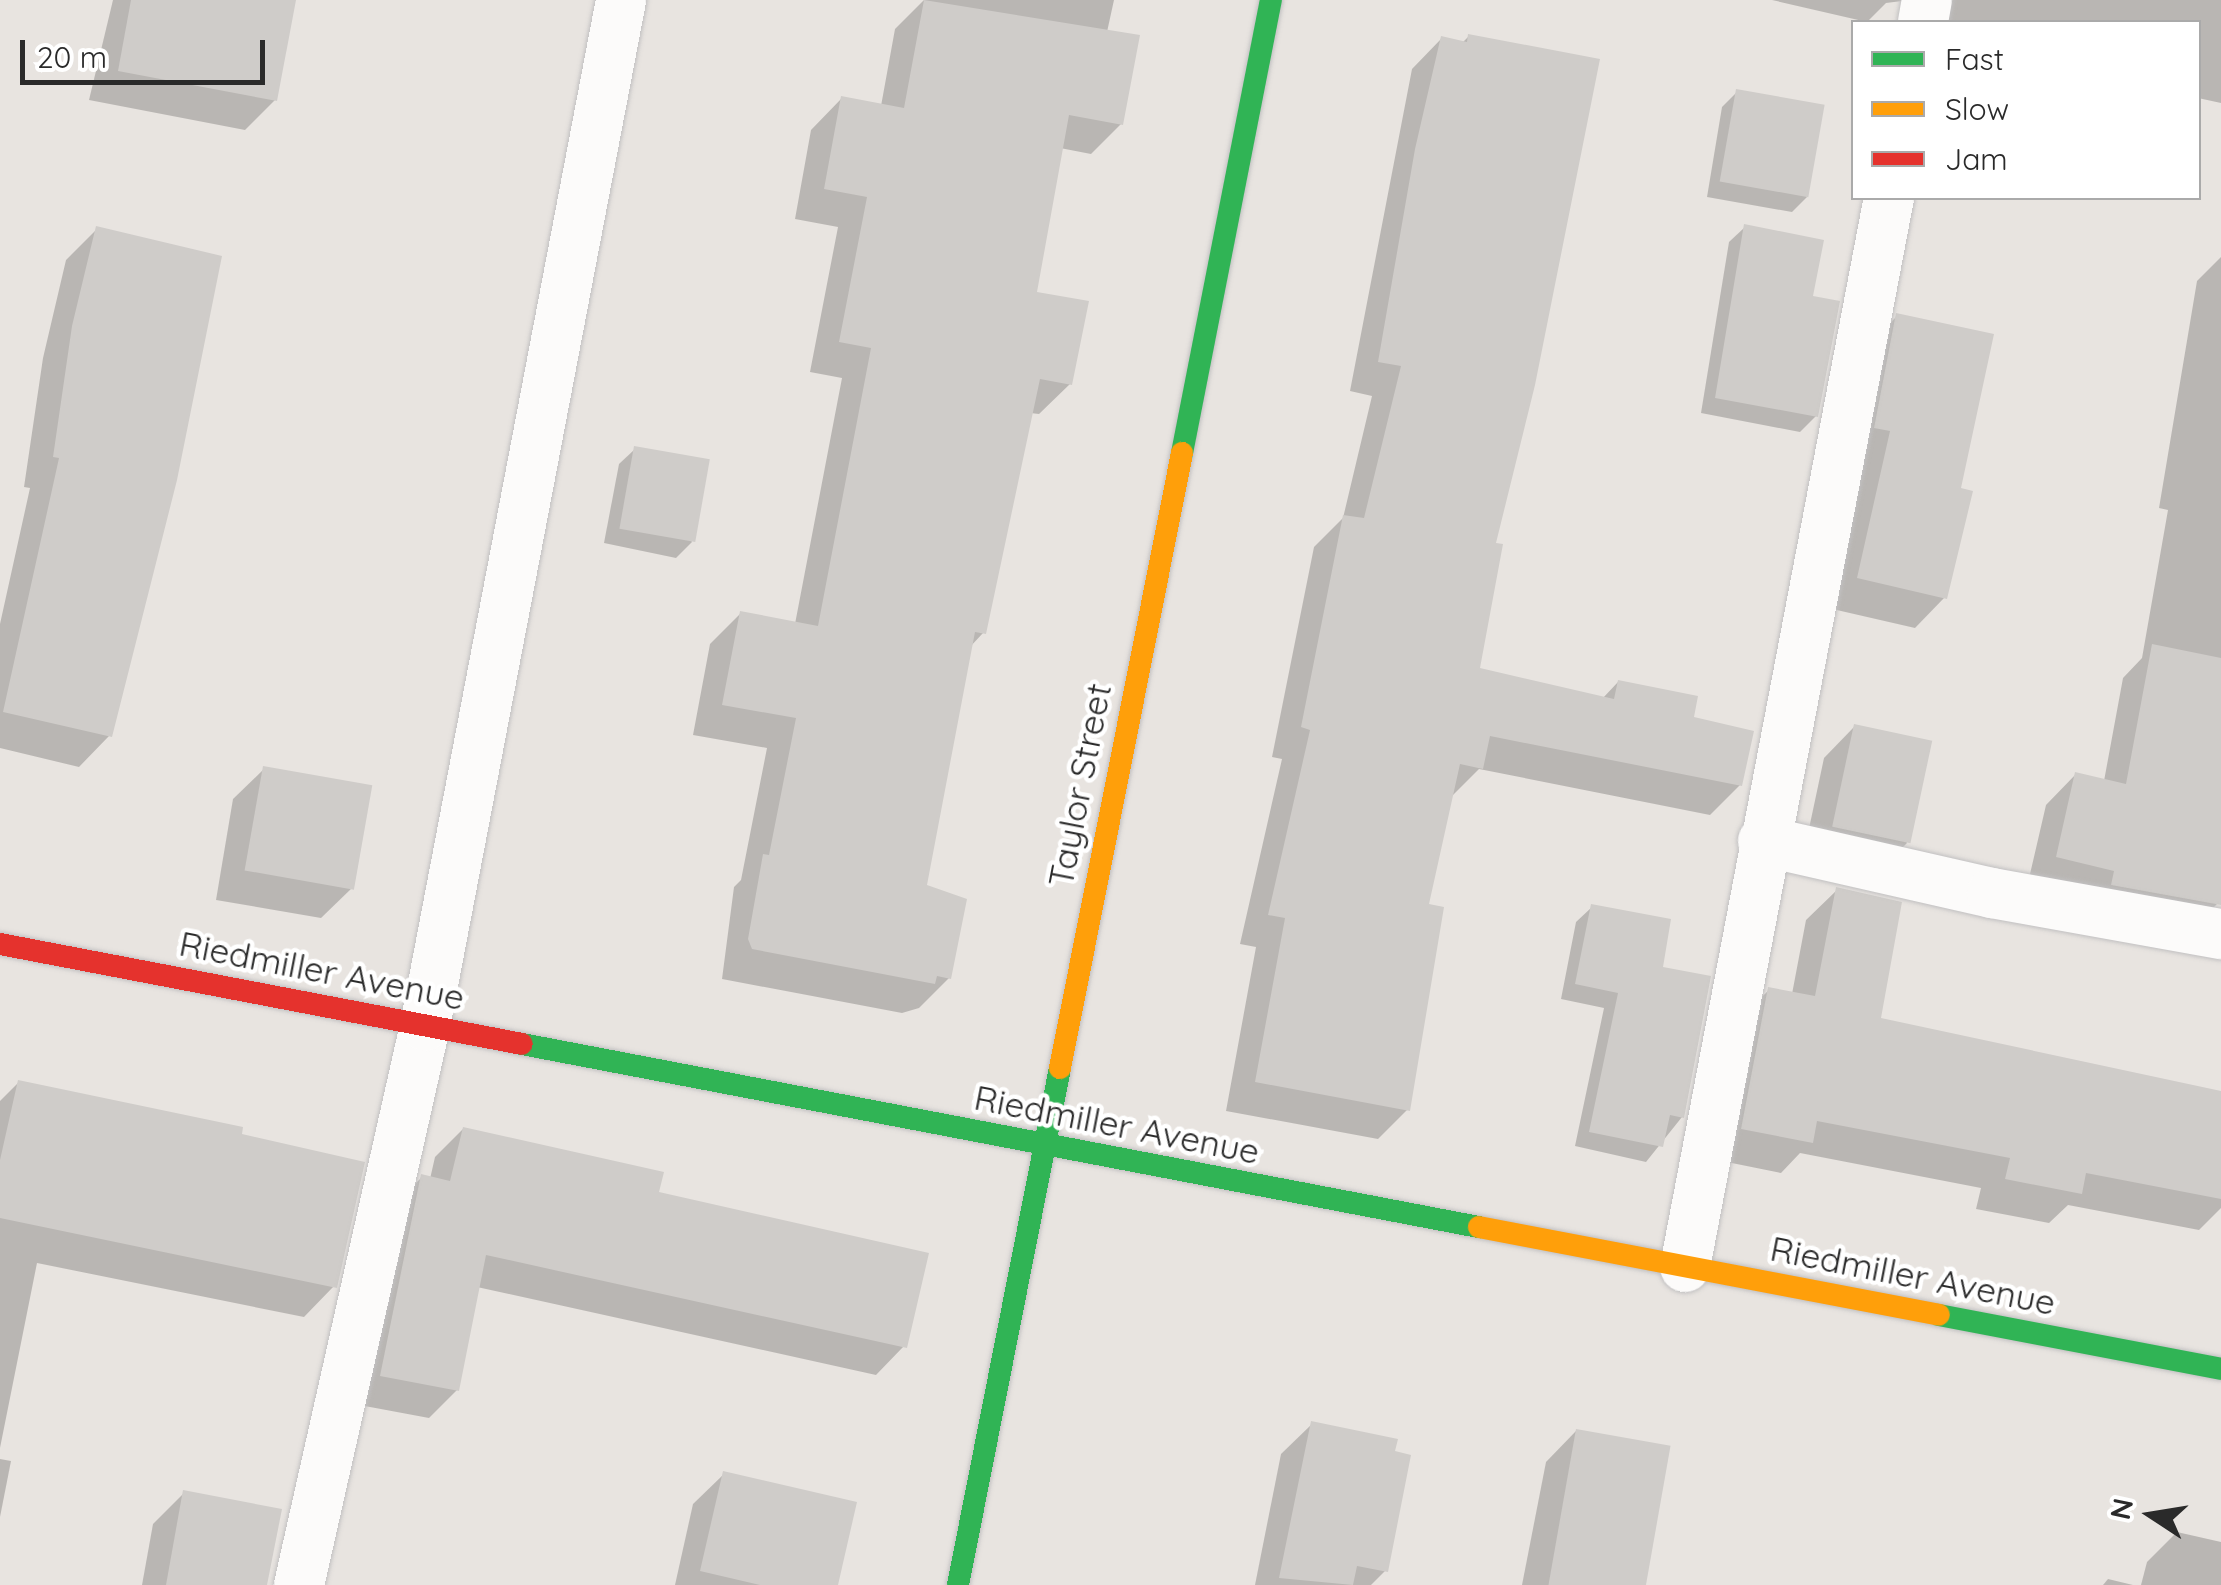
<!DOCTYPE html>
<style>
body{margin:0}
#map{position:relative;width:2221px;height:1585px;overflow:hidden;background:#e8e4e0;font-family:Quicksand,sans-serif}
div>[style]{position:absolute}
.shadow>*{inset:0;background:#0003}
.building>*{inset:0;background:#cfccc9;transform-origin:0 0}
.roads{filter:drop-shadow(0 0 2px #c1c0c1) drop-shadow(0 0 2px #c1c0c1)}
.lane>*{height:50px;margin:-25px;padding:0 25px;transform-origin:25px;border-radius:25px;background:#fcfbfa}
.fast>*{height:22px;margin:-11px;padding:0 11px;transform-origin:11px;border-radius:11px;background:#30b455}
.slow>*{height:22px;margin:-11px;padding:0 11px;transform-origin:11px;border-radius:11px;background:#ff9f0a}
.jam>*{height:22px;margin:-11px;padding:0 11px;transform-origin:11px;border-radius:11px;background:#e5322d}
span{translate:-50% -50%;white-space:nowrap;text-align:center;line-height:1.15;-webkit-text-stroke:9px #fff;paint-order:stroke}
.street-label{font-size:35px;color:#2a2a2a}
.legend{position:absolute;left:1851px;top:20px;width:350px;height:180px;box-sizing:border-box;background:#fff;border:2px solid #aaa;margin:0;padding:12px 18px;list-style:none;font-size:30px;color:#2a2a2a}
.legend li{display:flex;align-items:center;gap:20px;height:50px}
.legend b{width:50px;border:2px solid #aaa}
.north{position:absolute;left:2101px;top:1465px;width:100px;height:100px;-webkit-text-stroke:8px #fff;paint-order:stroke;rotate:282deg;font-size:28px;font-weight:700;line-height:40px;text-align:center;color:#2a2a2a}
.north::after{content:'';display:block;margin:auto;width:35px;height:45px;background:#2a2a2a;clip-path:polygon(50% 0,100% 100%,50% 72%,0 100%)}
.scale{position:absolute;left:20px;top:40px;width:245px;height:45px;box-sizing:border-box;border:5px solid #2a2a2a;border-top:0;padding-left:12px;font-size:30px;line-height:35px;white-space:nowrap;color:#2a2a2a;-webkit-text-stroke:8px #fff;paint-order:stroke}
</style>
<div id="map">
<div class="shadow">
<i style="clip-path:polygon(113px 0,267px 0,275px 100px,245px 130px,89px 100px)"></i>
<i style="clip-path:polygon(924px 0,1114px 0,1107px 32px,1121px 124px,1091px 154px,1060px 148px,1034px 294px,1070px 384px,1039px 414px,1030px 413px,983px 633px,970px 647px,924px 887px,949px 978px,919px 1008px,902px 1013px,722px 979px,734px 887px,741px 880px,767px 748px,693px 735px,710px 644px,740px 614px,795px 624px,842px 378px,810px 372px,838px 227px,795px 219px,811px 130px,841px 99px,881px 106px,895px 29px)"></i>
<i style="clip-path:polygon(1772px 0,2221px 0,2221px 103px,2198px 98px,2198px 22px,1924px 22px,1902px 1px,1886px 3px,1867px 22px)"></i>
<i style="clip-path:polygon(1468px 37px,1493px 545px,1477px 670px,1602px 699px,1618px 682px,1691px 719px,1740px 785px,1710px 815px,1479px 769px,1450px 798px,1426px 906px,1408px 1109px,1378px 1139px,1226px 1111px,1256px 947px,1240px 944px,1282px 759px,1272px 757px,1314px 547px,1343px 518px,1372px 396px,1350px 391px,1412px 69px,1441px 39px,1462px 43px)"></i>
<i style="clip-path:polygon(1737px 92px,1807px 197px,1792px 212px,1707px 197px,1722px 107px)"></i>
<i style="clip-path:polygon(1745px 227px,1810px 298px,1816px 416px,1800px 432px,1701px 413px,1729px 242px)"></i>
<i style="clip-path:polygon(97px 229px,109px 736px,79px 767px,0 748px,0 624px,30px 488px,24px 487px,43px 358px,66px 260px)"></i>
<i style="clip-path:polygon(2221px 257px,2221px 891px,2218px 903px,2187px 934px,2027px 887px,2046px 805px,2076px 774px,2104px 781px,2123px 678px,2142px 658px,2168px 510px,2159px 508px,2197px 281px)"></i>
<i style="clip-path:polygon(1897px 316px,1945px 597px,1915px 628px,1828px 608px,1867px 347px)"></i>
<i style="clip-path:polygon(635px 449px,692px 542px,676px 558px,604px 543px,619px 464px)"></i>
<i style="clip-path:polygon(1854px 727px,1907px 843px,1876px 874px,1803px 857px,1824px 758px)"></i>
<i style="clip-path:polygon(264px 769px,352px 888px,321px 918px,216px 900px,233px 799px)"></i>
<i style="clip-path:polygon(1837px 890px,1878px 1020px,2221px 1093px,2221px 1208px,2199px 1230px,2068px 1205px,2049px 1223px,1976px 1209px,1981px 1188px,1800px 1153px,1781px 1173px,1712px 1159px,1738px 1020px,1769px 990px,1792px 994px,1806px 920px)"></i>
<i style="clip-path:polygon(1592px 907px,1660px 969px,1682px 1117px,1646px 1162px,1575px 1146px,1604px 1008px,1561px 999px,1576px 922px)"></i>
<i style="clip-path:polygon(19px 1082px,239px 1136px,334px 1286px,304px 1317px,37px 1263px,0 1448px,0 1101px)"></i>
<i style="clip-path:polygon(463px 1129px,656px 1193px,904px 1346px,876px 1375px,477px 1287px,457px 1390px,429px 1418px,354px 1404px,394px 1205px,422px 1177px,430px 1179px,435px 1157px)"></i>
<i style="clip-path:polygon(1312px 1424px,1385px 1571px,1371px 1585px,1255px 1585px,1281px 1454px)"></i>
<i style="clip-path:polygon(1576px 1431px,1641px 1585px,1522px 1585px,1546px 1462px)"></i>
<i style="clip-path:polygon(0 1459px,11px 1461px,0 1517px)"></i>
<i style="clip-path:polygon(724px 1474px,836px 1585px,675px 1585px,693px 1504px)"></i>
<i style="clip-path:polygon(184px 1493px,265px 1585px,142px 1585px,153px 1524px)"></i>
<i style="clip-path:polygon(2177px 1532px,2221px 1542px,2221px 1585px,2141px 1585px,2147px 1562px)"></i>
<i style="clip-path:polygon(2108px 1579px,2133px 1585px,2103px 1585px)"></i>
</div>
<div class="building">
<i style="clip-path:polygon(131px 0,296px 0,277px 101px,118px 71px)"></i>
<i style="clip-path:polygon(924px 0,1140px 35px,1123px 125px,1069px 115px,1037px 292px,1089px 301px,1072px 385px,1040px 379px,986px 634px,975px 632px,927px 885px,967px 899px,951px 979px,937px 976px,935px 984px,752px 949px,748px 939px,763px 854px,769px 855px,796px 718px,722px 705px,740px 611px,818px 626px,871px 348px,839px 342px,867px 197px,824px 189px,841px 96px,904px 108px)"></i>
<i style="clip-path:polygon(1468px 34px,1600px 59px,1535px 385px,1496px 543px,1503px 544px,1480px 668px,1614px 699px,1618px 680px,1698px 696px,1694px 717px,1754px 731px,1742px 786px,1490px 736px,1483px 769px,1460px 764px,1429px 904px,1444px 907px,1410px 1111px,1255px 1082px,1285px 918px,1268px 915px,1310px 730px,1301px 727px,1343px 515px,1364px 518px,1401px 366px,1378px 362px,1415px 149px,1441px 36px,1467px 42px)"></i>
<i style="left:1736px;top:89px;width:90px;height:94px;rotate:10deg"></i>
<i style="clip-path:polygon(1744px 224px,1824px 240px,1813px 296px,1840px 301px,1818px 417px,1715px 398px)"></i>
<i style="clip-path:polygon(96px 226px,222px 256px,177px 480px,112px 737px,3px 712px,59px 458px,53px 457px,72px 326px)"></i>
<i style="clip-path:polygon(1896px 313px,1994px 334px,1961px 488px,1973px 491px,1947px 599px,1857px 578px,1890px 431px,1874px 428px)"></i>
<i style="left:634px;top:446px;width:77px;height:84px;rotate:10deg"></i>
<i style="clip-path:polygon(2152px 644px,2221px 658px,2221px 905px,2111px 885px,2114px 871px,2056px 857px,2075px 772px,2126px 784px)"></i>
<i style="left:1854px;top:724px;width:80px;height:105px;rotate:12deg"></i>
<i style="left:263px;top:766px;width:111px;height:106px;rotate:10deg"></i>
<i style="clip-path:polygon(1836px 887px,1902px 902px,1881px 1018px,2221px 1091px,2221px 1199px,2086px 1173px,2082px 1194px,2005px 1179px,2010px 1158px,1817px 1121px,1813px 1143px,1741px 1129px,1768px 987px,1815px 996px)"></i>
<i style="clip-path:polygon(1591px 904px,1671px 919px,1663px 967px,1711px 976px,1684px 1118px,1670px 1115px,1663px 1147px,1589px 1132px,1618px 993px,1575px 984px)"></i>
<i style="clip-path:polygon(18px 1080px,243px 1127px,242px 1134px,365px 1162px,337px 1288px,0 1218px,0 1160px)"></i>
<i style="clip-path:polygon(463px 1127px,664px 1172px,659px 1192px,929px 1253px,907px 1348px,486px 1255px,459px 1391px,380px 1376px,421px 1174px,450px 1181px)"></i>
<i style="clip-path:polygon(1311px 1421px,1398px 1439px,1395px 1451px,1411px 1455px,1388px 1572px,1357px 1566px,1353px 1585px,1279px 1578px)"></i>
<i style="left:1576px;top:1429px;width:96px;height:159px;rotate:10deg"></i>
<i style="clip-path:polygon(723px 1471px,857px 1502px,838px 1585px,760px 1585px,700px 1571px)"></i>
<i style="clip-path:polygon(183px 1490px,282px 1509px,267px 1585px,166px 1585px)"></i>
</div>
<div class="roads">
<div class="lane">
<i style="left:1923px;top:22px;width:22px;rotate:-80deg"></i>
<i style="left:1763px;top:841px;width:235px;rotate:12.8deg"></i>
<i style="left:1992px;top:893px;width:233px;rotate:10.2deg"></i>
<i style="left:1685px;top:1267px;width:1088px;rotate:-79.2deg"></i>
<i style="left:299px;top:1585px;width:573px;rotate:-77.3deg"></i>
<i style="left:425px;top:1026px;width:1045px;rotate:-79.18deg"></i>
</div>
<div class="fast">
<i style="left:1182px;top:453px;width:462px;rotate:-78.9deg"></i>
<i style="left:522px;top:1044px;width:974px;rotate:10.83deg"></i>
<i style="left:1939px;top:1315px;width:287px;rotate:10.8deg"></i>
<i style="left:958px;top:1585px;width:527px;rotate:-78.84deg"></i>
</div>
<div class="slow">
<i style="left:1060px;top:1068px;width:627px;rotate:-78.78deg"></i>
<i style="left:1479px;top:1227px;width:468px;rotate:10.8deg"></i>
</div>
<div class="jam">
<i style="left:0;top:944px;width:531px;rotate:10.84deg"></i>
</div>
</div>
<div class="street-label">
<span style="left:1079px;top:785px;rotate:-79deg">Taylor Street</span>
<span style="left:322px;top:970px;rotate:11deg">Riedmiller Avenue</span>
<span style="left:1117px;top:1124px;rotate:11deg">Riedmiller Avenue</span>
<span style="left:1913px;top:1275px;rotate:11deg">Riedmiller Avenue</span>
</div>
<ul class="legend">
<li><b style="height:12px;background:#30b455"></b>Fast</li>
<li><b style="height:12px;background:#ff9f0a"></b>Slow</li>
<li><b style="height:12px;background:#e5322d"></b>Jam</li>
</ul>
<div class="north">N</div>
<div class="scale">20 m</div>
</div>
